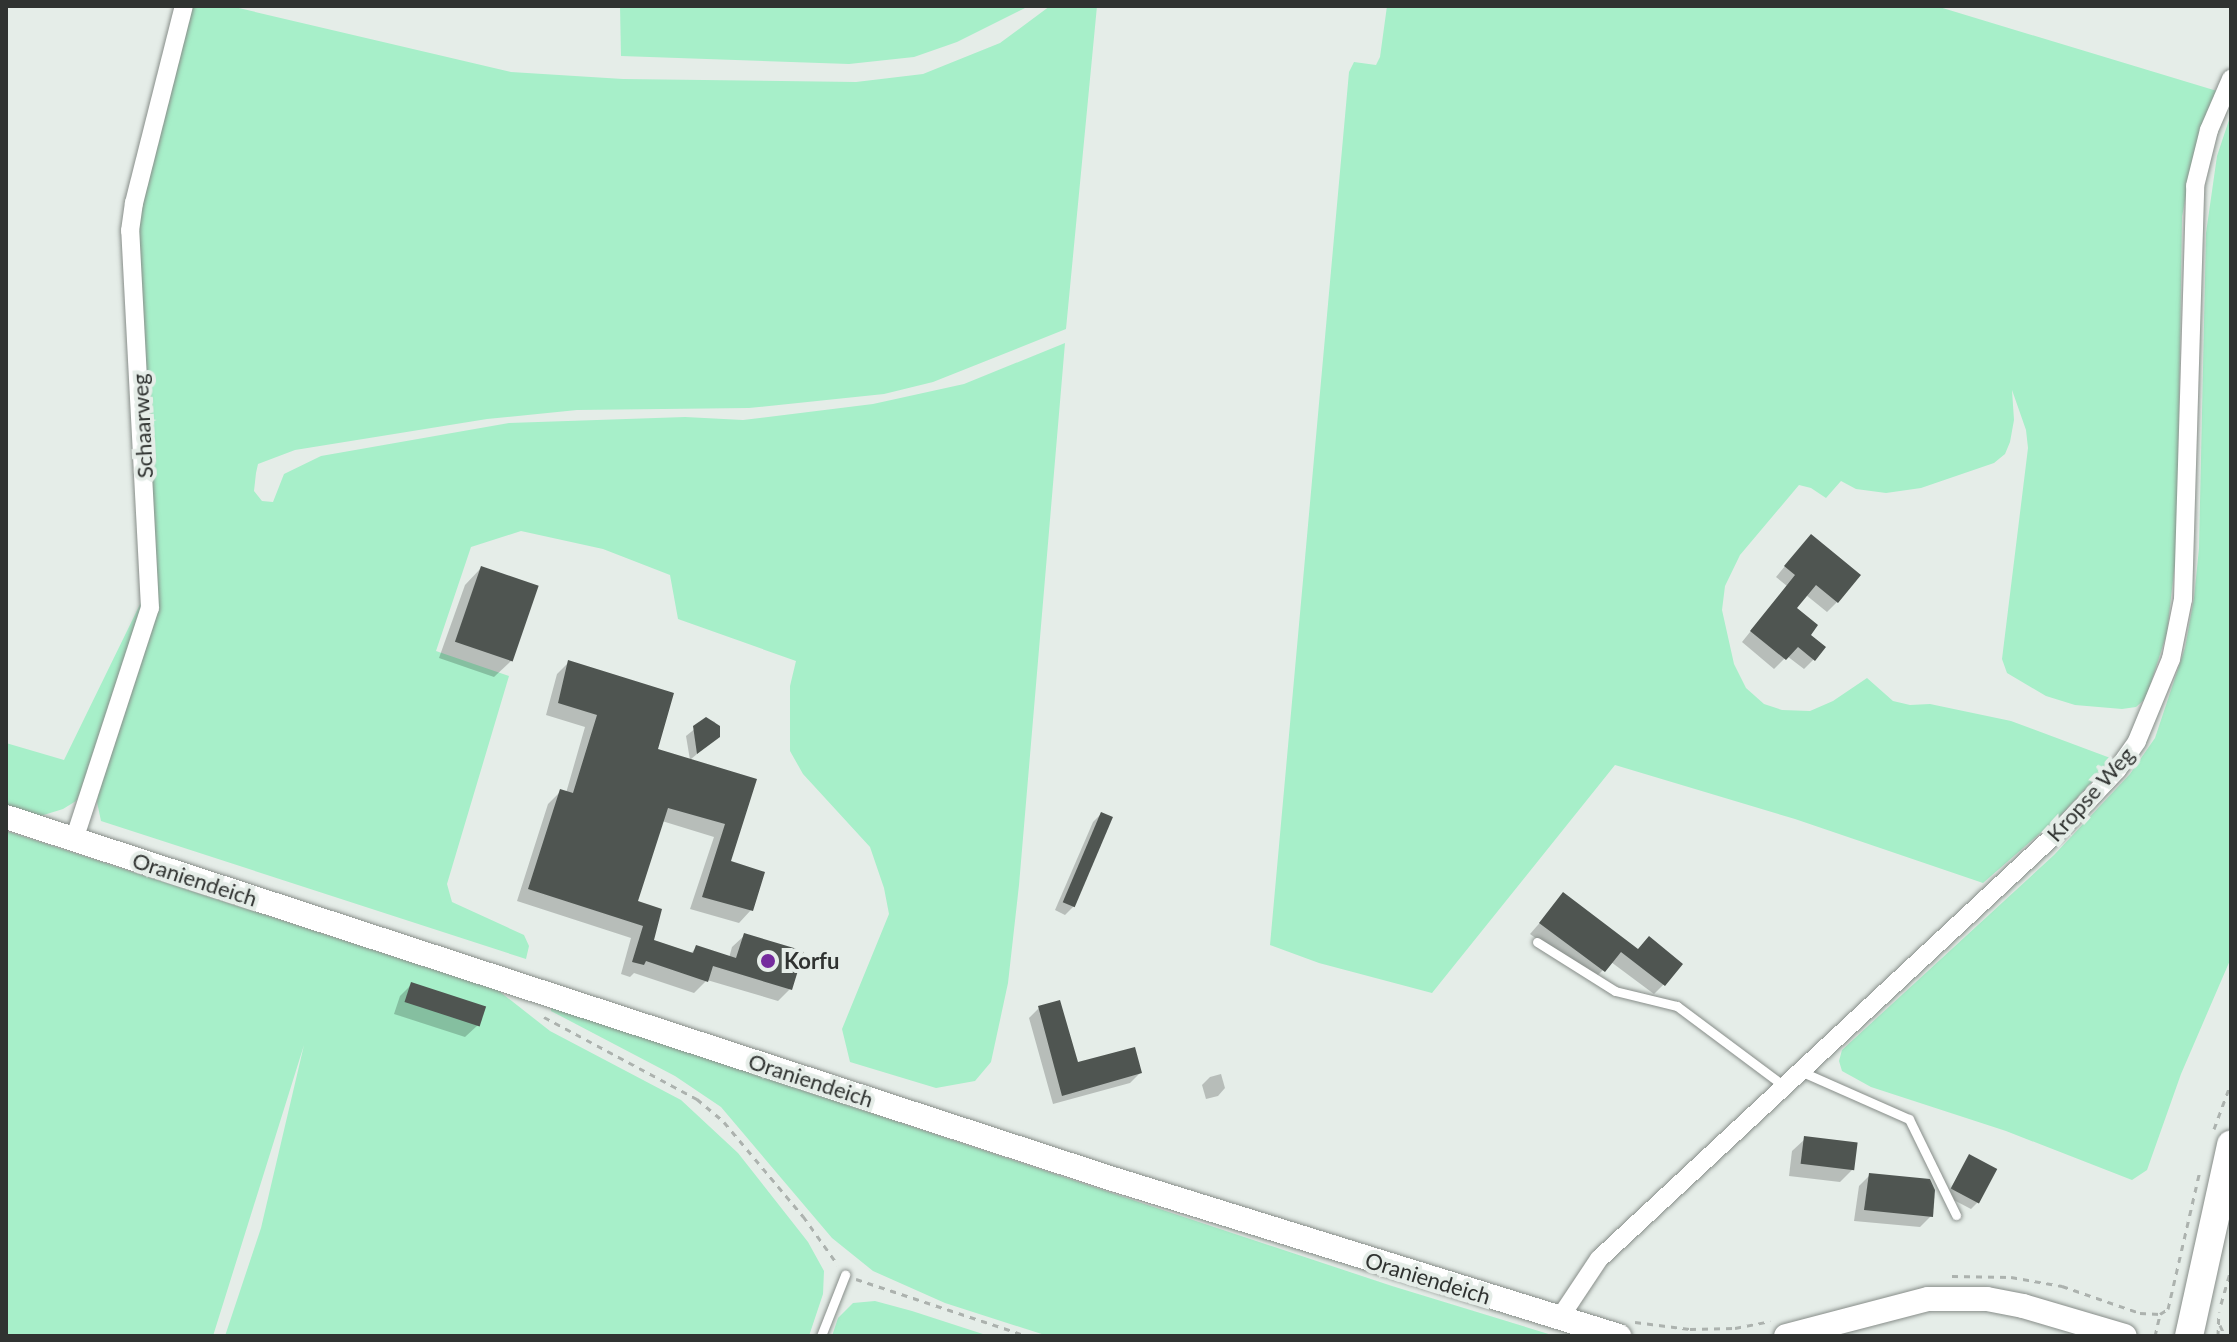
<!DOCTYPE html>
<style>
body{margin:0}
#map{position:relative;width:2237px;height:1342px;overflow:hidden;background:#e5ede8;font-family:Lato,sans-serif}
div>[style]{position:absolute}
.green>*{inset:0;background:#a7efc9}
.shadow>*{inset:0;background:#0003}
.building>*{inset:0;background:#4f5551;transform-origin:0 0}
.path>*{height:3px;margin-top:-1.5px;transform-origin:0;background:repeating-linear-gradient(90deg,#acb2ae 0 6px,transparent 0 12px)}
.roads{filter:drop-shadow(0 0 2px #878d89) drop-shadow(0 0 2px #878d89)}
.service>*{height:9px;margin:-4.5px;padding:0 4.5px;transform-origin:4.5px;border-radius:4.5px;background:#fff}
.minor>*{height:18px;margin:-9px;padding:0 9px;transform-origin:9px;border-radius:9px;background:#fff}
.secondary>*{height:24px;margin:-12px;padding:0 12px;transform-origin:12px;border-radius:12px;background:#fff}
.primary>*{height:28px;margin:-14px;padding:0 14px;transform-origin:14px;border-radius:14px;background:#fff}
.dots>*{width:22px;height:22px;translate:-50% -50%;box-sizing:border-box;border:4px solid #e5ede8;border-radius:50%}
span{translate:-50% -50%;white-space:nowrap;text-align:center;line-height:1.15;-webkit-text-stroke:8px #e5ede8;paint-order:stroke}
.street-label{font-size:22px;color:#303331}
.poi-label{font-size:22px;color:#303331;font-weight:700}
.left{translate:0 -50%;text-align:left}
.frame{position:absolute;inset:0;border:8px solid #303331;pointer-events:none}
</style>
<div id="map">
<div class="green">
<i style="clip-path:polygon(191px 6px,230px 6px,511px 72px,623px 79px,856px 82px,923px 74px,1000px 43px,1050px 6px,1097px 6px,1066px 329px,933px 382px,884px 394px,749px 408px,577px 410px,487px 419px,295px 450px,258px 464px,256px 473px,254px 491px,262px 501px,273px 502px,284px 474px,321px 456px,509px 423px,685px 417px,743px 420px,873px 404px,964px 384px,1065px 343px,1019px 885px,1008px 983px,991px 1062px,975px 1081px,936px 1088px,850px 1062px,842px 1029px,889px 914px,884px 888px,870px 847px,803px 774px,790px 751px,790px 686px,796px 661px,678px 619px,670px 575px,603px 549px,521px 531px,471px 547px,436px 651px,509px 676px,447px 884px,452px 902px,524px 935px,529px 946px,526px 959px,101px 821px,97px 802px,100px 781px,153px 621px,158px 590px,138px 223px)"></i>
<i style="clip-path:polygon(620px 6px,1029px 6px,957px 42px,914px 57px,849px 64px,621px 56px)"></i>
<i style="clip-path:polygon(1387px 6px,1936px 6px,2217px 91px,2188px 184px,2182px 217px,2177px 545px,2167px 633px,2146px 698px,2136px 707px,2122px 709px,2075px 705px,2046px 696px,2007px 673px,2002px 659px,2028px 448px,2026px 430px,2012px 390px,2014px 420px,2010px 442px,2005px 454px,1994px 463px,1921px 488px,1886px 493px,1856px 489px,1841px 481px,1826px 498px,1811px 488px,1799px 485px,1740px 555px,1725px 586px,1722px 610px,1734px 664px,1746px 688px,1764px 704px,1782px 710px,1810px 711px,1833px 701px,1867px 678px,1893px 701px,1910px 705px,1930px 704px,2011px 721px,2113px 759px,2060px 816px,1983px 883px,1795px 819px,1615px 765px,1432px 993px,1319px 963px,1270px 945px,1349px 72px,1354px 62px,1376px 65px,1380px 57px)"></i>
<i style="clip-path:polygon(2231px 114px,2231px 958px,2181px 1074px,2147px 1170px,2132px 1180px,2006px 1131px,1871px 1087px,1842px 1071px,1839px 1061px,1842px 1050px,2054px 855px,2130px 774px,2155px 738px,2185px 648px,2194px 598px,2199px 548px,2206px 233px,2217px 156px)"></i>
<i style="clip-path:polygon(147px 590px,90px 778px,76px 801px,63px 809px,34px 818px,6px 809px,6px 743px,64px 760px)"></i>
<i style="clip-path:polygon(6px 831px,499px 991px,550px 1031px,681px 1100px,738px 1153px,808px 1242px,824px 1271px,823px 1294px,809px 1336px,225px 1336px,261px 1228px,304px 1045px,213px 1336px,6px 1336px)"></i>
<i style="clip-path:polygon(551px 1007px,1392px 1286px,1555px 1336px,1048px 1336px,945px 1303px,873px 1271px,832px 1238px,721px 1107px,675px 1076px,551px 1011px)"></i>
<i style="clip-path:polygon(875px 1301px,912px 1311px,989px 1336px,832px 1336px,838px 1318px,853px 1303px)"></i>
</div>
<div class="shadow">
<i style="clip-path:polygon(1801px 547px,1837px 602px,1827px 612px,1806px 595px,1794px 608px,1808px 635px,1814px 659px,1804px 669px,1787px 656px,1774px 669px,1742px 642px,1787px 586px,1776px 577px)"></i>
<i style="clip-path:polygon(481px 568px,511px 661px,494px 677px,439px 658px,465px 585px)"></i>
<i style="clip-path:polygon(569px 662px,656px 751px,755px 780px,728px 863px,751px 910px,739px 923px,690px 909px,714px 837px,662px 821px,635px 903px,652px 942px,690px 954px,697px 947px,729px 958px,732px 947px,745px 935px,790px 989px,778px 1001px,707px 980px,694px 993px,634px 973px,630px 977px,621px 974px,631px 938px,517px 901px,548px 804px,561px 791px,566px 793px,585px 727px,546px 715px,557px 674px)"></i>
<i style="clip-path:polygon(707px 719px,715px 722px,718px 736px,690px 760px,686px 736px)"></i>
<i style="clip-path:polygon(1101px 814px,1073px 907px,1065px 915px,1055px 910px,1093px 822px)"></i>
<i style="clip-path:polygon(1565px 894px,1664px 984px,1654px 994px,1611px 962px,1593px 980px,1530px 934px)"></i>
<i style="clip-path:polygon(412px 984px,478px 1025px,465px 1037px,394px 1014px,400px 996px)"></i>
<i style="clip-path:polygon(1039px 1008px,1076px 1065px,1140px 1073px,1130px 1083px,1053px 1104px,1029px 1018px)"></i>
<i style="clip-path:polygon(1221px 1074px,1225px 1088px,1218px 1096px,1206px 1099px,1202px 1085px,1210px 1077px)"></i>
<i style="clip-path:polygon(1805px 1139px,1852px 1170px,1840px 1182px,1789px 1176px,1792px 1151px)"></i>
<i style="clip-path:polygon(1970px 1157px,1978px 1202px,1971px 1209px,1946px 1196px)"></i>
<i style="clip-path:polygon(1870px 1175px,1931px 1216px,1920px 1227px,1854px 1221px,1859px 1186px)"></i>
</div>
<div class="building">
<i style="clip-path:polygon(1811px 534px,1861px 575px,1838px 603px,1816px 585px,1797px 608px,1818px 625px,1811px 635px,1826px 647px,1815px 661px,1798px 647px,1786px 660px,1750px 631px,1795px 575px,1784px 566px)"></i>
<i style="left:481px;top:566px;width:61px;height:80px;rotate:19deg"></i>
<i style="clip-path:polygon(568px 660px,674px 693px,658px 749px,757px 779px,731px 861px,765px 872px,753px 911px,702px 897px,725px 824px,668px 808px,638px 901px,662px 909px,654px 940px,693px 953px,696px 945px,736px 958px,744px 933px,804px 951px,792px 990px,713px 966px,708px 982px,646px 961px,644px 965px,632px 962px,643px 926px,528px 889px,560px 789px,573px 793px,597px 715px,558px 703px)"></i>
<i style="clip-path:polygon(706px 717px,720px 726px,720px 737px,697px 754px,693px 726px)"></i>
<i style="left:1101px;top:812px;width:13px;height:98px;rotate:23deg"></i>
<i style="clip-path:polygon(1563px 892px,1638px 949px,1649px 936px,1683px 964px,1665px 986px,1621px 952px,1605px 972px,1539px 923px)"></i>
<i style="left:411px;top:982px;width:79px;height:21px;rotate:18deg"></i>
<i style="clip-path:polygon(1060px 1000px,1078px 1062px,1135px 1047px,1142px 1073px,1062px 1096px,1038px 1006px)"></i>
<i style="left:1804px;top:1136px;width:54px;height:28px;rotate:7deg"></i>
<i style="left:1969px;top:1154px;width:32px;height:39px;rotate:28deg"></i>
<i style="clip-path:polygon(1869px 1173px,1930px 1179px,1935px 1190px,1933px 1217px,1864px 1210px)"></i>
</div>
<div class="path">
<i style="left:544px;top:1017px;width:174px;rotate:28.2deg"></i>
<i style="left:697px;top:1099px;width:35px;rotate:40deg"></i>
<i style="left:724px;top:1122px;width:123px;rotate:50deg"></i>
<i style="left:803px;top:1216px;width:60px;rotate:54.5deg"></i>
<i style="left:2214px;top:1129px;width:49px;rotate:-69.7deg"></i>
<i style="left:1952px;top:1276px;width:59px;rotate:1deg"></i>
<i style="left:2011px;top:1277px;width:52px;rotate:10deg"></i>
<i style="left:2062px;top:1286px;width:83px;rotate:19.1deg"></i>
<i style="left:2140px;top:1313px;width:20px;rotate:3deg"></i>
<i style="left:2160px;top:1314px;width:9px;rotate:-32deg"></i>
<i style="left:2168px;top:1309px;width:143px;rotate:-77deg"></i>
<i style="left:856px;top:1279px;width:180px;rotate:18.4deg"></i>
<i style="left:2221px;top:1304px;width:37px;rotate:-74deg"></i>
<i style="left:1635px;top:1322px;width:55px;rotate:7.3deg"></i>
<i style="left:1690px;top:1329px;width:45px;rotate:-1.3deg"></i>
<i style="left:1735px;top:1328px;width:36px;rotate:-11deg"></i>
<i style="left:2220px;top:1325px;width:12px;rotate:66deg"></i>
<i style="left:2155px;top:1336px;width:23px;rotate:-77deg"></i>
<i style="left:2218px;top:1336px;width:24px;rotate:-88deg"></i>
</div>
<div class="roads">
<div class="service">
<i style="left:1537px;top:942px;width:92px;rotate:32.1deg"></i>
<i style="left:1615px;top:991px;width:64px;rotate:13.6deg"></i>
<i style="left:1677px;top:1006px;width:134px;rotate:36.8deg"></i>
<i style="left:1800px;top:1071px;width:119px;rotate:23.8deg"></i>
<i style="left:1909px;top:1119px;width:107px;rotate:63.9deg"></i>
<i style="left:821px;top:1336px;width:66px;rotate:-68.5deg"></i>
</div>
<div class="minor">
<i style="left:74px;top:840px;width:244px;rotate:-71.9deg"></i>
<i style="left:150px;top:608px;width:378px;rotate:-93deg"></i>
<i style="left:130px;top:231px;width:28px;rotate:-82deg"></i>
<i style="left:134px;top:203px;width:203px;rotate:-75.8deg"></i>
<i style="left:1559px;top:1319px;width:72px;rotate:-56.3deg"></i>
<i style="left:1599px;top:1259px;width:637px;rotate:-42.96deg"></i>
<i style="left:2065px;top:825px;width:76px;rotate:-46.6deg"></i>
<i style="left:2117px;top:770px;width:35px;rotate:-55deg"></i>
<i style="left:2137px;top:741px;width:89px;rotate:-67.5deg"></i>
<i style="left:2171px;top:659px;width:61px;rotate:-78.7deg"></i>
<i style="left:2183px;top:599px;width:413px;rotate:-88.3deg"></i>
<i style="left:2195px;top:186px;width:58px;rotate:-76deg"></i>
<i style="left:2209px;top:130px;width:56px;rotate:-66.7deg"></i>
</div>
<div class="secondary">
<i style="left:6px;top:817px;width:1165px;rotate:18.11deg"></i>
<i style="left:1113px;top:1179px;width:530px;rotate:17.24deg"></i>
<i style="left:1786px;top:1336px;width:147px;rotate:-14.6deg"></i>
<i style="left:1928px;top:1299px;width:59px"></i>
<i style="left:1987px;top:1299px;width:37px;rotate:11deg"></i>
<i style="left:2023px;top:1306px;width:106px;rotate:16.4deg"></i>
</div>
<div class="primary">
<i style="left:2189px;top:1336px;width:196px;rotate:-77.6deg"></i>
</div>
</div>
<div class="dots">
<i style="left:768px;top:961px;background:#752b9d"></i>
</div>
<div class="street-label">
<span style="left:142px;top:426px;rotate:-93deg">Schaarweg</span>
<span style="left:2090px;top:794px;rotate:-48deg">Kropse Weg</span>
<span style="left:195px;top:879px;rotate:18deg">Oraniendeich</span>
<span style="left:811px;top:1080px;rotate:18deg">Oraniendeich</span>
<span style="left:1428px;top:1278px;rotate:17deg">Oraniendeich</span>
</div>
<div class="poi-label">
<span class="left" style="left:784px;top:961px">Korfu</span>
</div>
<div class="frame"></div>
</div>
